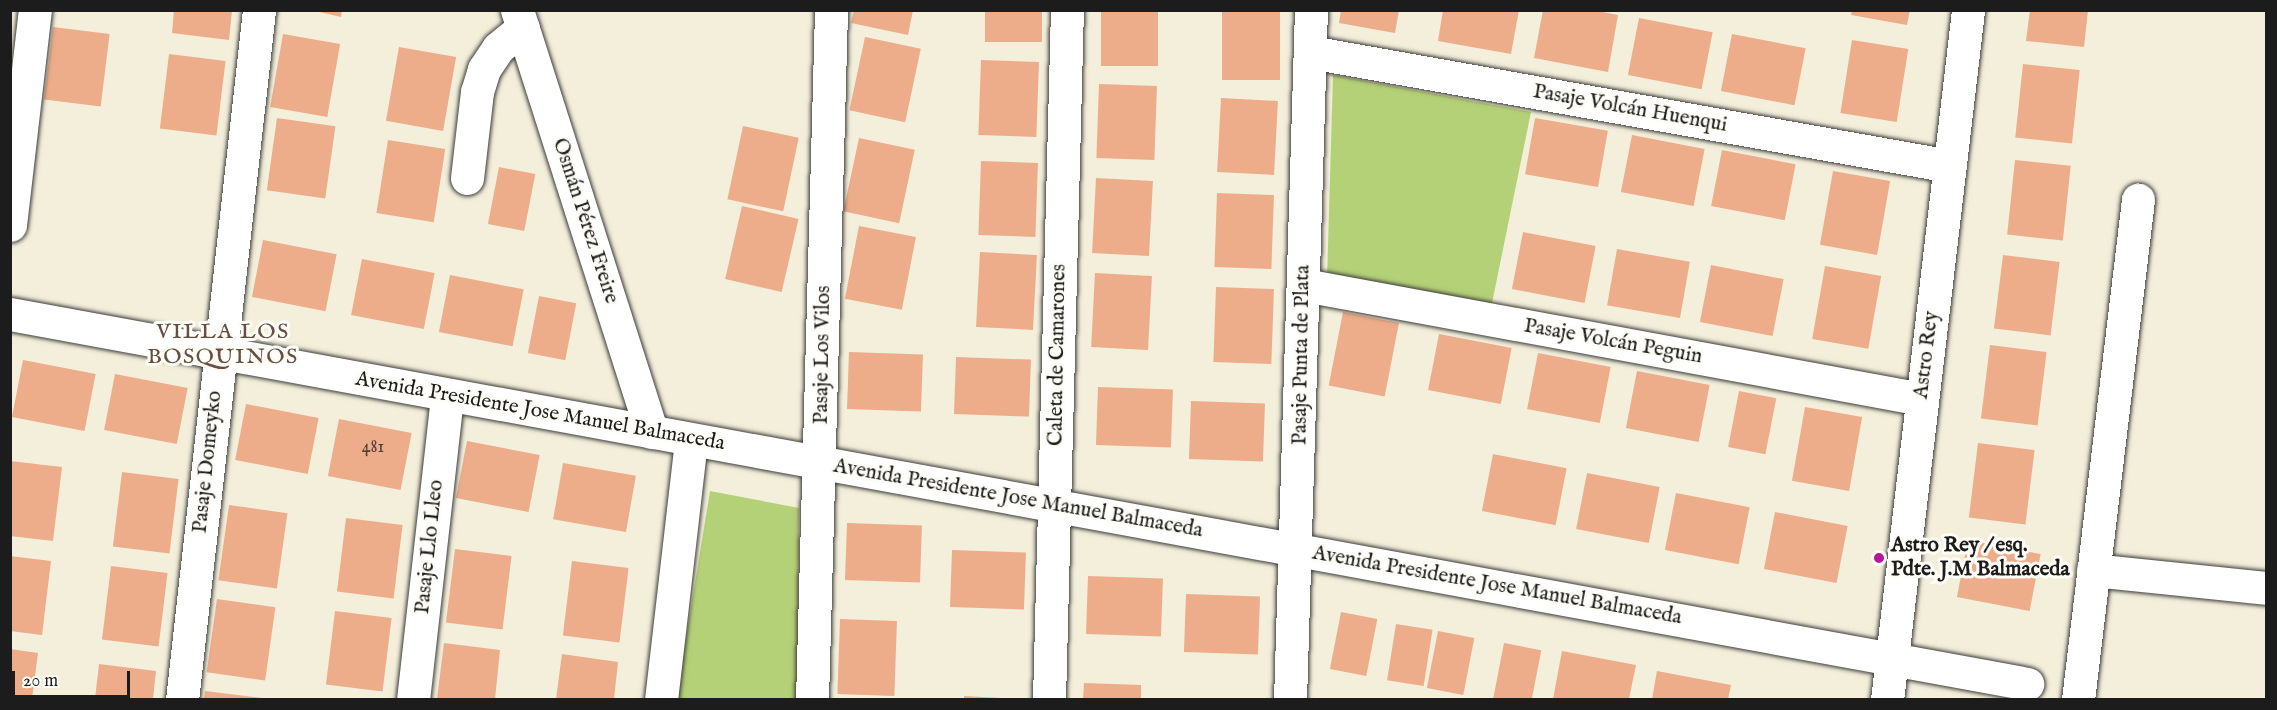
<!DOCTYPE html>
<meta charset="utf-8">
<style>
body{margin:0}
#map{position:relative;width:2277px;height:710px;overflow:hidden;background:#f3efdb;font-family:"IM FELL English",serif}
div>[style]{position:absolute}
.green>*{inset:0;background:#b5d177}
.building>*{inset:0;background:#edad8b;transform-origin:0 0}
.roads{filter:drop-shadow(0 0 2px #3c3c39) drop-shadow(0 0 2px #3c3c39)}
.minor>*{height:33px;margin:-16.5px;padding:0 16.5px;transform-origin:16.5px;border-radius:16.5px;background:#fff}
.dots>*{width:16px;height:16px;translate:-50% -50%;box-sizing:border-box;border:3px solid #fdfcf7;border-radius:50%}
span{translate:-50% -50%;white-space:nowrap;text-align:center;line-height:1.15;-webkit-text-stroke:6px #fdfcf7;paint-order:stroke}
.number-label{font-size:18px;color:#504038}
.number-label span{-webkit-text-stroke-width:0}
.street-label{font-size:21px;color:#1c1c1c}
.poi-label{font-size:21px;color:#1c1c1c;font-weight:700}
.left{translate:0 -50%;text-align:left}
.neighbourhood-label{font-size:22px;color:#654f43;letter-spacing:1.5px}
.frame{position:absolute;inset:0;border:12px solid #1c1c1c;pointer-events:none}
.scale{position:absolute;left:12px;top:671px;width:118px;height:27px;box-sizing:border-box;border:3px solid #1c1c1c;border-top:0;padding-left:8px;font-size:18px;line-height:21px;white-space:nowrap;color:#1c1c1c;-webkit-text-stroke:4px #fdfcf7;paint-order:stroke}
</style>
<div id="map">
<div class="green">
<i style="clip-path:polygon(1333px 75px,1531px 112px,1491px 308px,1327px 281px)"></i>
<i style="clip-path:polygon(710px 491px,799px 508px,798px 699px,676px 700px)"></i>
</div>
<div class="building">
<i style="clip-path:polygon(174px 10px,232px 10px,229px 40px,172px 33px)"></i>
<i style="clip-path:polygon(311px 10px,342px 10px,341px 17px)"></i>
<i style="clip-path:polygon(854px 10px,913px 10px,908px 35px,851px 23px)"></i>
<i style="left:985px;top:10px;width:57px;height:32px"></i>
<i style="left:1101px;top:10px;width:57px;height:56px"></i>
<i style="left:1222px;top:10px;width:58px;height:70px"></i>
<i style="clip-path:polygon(1341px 10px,1399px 10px,1395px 33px,1339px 23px)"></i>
<i style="clip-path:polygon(1443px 10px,1519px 10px,1511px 54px,1438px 41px)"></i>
<i style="clip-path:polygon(1543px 10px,1593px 10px,1618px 15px,1608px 72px,1534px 58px)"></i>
<i style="clip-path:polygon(1852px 10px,1910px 10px,1907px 25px,1851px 15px)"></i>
<i style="clip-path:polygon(2030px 10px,2088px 10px,2084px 47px,2026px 41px)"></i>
<i style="left:1639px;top:18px;width:75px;height:58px;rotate:11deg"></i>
<i style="left:53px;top:27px;width:57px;height:73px;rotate:7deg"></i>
<i style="left:283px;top:34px;width:58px;height:74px;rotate:10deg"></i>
<i style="left:1732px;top:34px;width:75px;height:58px;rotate:11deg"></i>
<i style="left:865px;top:37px;width:57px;height:75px;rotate:12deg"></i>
<i style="left:1852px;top:40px;width:57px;height:74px;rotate:9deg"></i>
<i style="left:399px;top:47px;width:58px;height:75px;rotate:10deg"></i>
<i style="left:169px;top:54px;width:57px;height:75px;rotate:7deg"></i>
<i style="left:981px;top:60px;width:58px;height:75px;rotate:2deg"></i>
<i style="left:2023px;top:64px;width:57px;height:74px;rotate:6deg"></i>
<i style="left:1099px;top:84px;width:58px;height:74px;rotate:2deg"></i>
<i style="left:1221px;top:98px;width:57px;height:74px;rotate:3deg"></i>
<i style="left:277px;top:118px;width:59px;height:73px;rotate:8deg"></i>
<i style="left:1535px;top:118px;width:74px;height:57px;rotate:10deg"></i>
<i style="left:743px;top:126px;width:57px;height:75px;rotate:12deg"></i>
<i style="left:1632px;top:135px;width:74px;height:58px;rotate:11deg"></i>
<i style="left:859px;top:138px;width:57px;height:75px;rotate:12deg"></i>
<i style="left:388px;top:140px;width:58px;height:74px;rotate:9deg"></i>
<i style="left:1722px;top:150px;width:75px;height:57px;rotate:11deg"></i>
<i style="left:2015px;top:160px;width:56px;height:75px;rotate:6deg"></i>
<i style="left:981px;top:161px;width:57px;height:74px;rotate:2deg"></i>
<i style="left:499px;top:167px;width:37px;height:58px;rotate:11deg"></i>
<i style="left:1833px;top:171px;width:58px;height:75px;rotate:10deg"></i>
<i style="left:1096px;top:178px;width:57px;height:75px;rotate:3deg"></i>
<i style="left:1217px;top:193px;width:57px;height:74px;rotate:2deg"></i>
<i style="left:742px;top:206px;width:58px;height:75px;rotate:13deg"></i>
<i style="left:859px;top:226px;width:58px;height:74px;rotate:11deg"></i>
<i style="left:1523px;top:232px;width:74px;height:58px;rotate:11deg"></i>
<i style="left:263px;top:240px;width:75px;height:58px;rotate:11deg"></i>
<i style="left:1617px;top:249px;width:74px;height:57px;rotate:10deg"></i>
<i style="left:980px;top:252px;width:57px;height:75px;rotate:3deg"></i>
<i style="left:2003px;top:255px;width:57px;height:74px;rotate:7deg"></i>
<i style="left:362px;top:259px;width:74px;height:57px;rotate:11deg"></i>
<i style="left:1711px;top:265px;width:74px;height:58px;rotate:11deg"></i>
<i style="left:1825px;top:266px;width:57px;height:74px;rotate:10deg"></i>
<i style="left:1095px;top:273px;width:57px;height:74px;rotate:3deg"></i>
<i style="left:450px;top:275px;width:75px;height:58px;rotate:11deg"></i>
<i style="left:1216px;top:287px;width:58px;height:75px;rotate:2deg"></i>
<i style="left:539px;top:296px;width:38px;height:58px;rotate:11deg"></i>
<i style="left:1343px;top:312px;width:57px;height:75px;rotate:11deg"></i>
<i style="left:1439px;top:334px;width:74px;height:57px;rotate:11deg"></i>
<i style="left:1990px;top:345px;width:57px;height:74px;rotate:7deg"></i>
<i style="left:849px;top:352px;width:74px;height:57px;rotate:2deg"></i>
<i style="left:1538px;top:353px;width:74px;height:57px;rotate:11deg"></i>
<i style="left:956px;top:357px;width:75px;height:57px;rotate:2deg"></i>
<i style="left:23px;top:360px;width:74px;height:58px;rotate:11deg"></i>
<i style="left:1637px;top:371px;width:74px;height:58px;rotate:11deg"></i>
<i style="left:115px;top:374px;width:74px;height:57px;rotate:11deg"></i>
<i style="left:1098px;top:387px;width:75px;height:58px;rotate:2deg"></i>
<i style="left:1739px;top:391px;width:38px;height:57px;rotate:11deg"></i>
<i style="left:1191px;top:401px;width:74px;height:58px;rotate:2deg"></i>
<i style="left:246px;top:404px;width:74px;height:57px;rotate:11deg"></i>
<i style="left:1805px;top:407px;width:58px;height:75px;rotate:10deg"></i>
<i style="left:339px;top:419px;width:74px;height:58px;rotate:11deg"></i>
<i style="left:467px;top:441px;width:74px;height:58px;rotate:11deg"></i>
<i style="left:1978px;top:443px;width:57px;height:75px;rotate:7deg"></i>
<i style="left:1493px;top:454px;width:75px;height:58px;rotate:11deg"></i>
<i style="clip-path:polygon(10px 461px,62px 467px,53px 541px,10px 536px)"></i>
<i style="left:563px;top:463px;width:74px;height:57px;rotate:10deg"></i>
<i style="left:122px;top:472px;width:57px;height:75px;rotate:7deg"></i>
<i style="left:1587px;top:473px;width:74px;height:57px;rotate:11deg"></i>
<i style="left:1676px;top:493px;width:75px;height:58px;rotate:11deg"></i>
<i style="left:229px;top:505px;width:59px;height:76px;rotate:8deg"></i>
<i style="left:1775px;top:512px;width:74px;height:58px;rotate:11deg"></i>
<i style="left:346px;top:518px;width:57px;height:74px;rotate:7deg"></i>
<i style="left:847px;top:523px;width:75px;height:57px;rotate:2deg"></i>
<i style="left:1968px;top:540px;width:74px;height:58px;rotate:11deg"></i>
<i style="left:455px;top:549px;width:57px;height:74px;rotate:7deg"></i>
<i style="left:952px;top:550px;width:74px;height:57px;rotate:2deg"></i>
<i style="clip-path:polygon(10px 556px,51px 561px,42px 635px,10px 631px)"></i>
<i style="left:572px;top:561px;width:57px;height:75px;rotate:7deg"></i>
<i style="left:111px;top:566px;width:57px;height:74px;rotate:7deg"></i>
<i style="left:1088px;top:576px;width:75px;height:58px;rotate:2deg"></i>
<i style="left:1186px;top:594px;width:74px;height:58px;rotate:2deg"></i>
<i style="left:217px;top:599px;width:59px;height:74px;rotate:8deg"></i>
<i style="left:335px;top:611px;width:57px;height:74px;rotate:7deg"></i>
<i style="left:1341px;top:612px;width:37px;height:58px;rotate:11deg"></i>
<i style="left:840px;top:619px;width:57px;height:75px;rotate:2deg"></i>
<i style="left:1396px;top:624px;width:37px;height:57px;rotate:9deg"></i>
<i style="left:1438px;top:631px;width:37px;height:58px;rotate:11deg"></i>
<i style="clip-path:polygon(444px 643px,500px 650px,495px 699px,437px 699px)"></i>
<i style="left:1504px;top:643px;width:38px;height:57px;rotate:11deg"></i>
<i style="clip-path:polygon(10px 649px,38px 653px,32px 699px,10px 699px)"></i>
<i style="clip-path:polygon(1562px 651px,1636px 665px,1629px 699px,1553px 699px)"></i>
<i style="clip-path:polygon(562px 654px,618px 662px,614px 699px,556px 699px)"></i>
<i style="clip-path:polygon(99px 664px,156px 671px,153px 699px,95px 699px)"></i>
<i style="clip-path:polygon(1657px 671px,1731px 685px,1728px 699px,1652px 699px)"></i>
<i style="clip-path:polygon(1084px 683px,1141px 685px,1141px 699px,1083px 699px)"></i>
<i style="clip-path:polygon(205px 691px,262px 698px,262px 699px,204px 699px)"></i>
<i style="clip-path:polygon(964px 696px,1001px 698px,1001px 699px,964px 699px)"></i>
</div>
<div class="roads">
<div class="minor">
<i style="left:517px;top:10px;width:443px;rotate:72.3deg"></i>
<i style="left:1310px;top:52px;width:650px;rotate:10.1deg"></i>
<i style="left:467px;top:178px;width:87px;rotate:-83.4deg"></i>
<i style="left:477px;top:92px;width:24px;rotate:-73deg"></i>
<i style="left:484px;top:69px;width:25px;rotate:-56deg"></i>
<i style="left:498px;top:48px;width:32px;rotate:-39deg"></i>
<i style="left:10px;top:225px;width:216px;rotate:-83.4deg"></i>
<i style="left:1304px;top:285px;width:628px;rotate:10.45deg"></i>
<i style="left:10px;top:314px;width:2051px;rotate:10.39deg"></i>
<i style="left:2093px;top:570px;width:174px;rotate:5.9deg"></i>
<i style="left:182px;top:700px;width:694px;rotate:-83.63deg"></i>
<i style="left:413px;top:700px;width:307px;rotate:-83.6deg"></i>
<i style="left:661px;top:700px;width:262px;rotate:-83.4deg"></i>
<i style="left:812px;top:700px;width:690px;rotate:-88.42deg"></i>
<i style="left:1049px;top:700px;width:690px;rotate:-88.51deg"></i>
<i style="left:1290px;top:700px;width:690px;rotate:-88.26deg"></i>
<i style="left:1887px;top:700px;width:695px;rotate:-83.3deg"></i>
<i style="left:2078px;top:700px;width:504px;rotate:-83.16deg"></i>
</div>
</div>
<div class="dots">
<i style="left:1879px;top:558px;background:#b5179e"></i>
</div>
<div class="number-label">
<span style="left:373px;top:448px">481</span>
</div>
<div class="street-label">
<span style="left:1630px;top:109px;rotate:10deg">Pasaje Volcán Huenqui</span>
<span style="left:585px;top:221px;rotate:72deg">Osmán Pérez Freire</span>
<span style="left:1613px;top:342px;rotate:10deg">Pasaje Volcán Peguin</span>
<span style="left:823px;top:355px;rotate:-89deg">Pasaje Los Vilos</span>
<span style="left:1058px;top:355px;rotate:-89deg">Caleta de Camarones</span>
<span style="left:1302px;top:355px;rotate:-89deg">Pasaje Punta de Plata</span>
<span style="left:1927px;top:355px;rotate:-83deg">Astro Rey</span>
<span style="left:540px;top:412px;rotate:10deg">Avenida Presidente Jose Manuel Balmaceda</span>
<span style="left:208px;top:462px;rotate:-84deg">Pasaje Domeyko</span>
<span style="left:1018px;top:499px;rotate:10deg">Avenida Presidente Jose Manuel Balmaceda</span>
<span style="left:430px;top:547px;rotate:-84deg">Pasaje Llo Lleo</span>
<span style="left:1497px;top:586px;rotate:10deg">Avenida Presidente Jose Manuel Balmaceda</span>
</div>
<div class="poi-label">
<span class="left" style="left:1891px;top:558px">Astro Rey / esq.<br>Pdte. J.M Balmaceda</span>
</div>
<div class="neighbourhood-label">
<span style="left:223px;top:345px">VILLA LOS<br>BOSQUINOS</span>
</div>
<div class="frame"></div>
<div class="scale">20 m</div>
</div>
